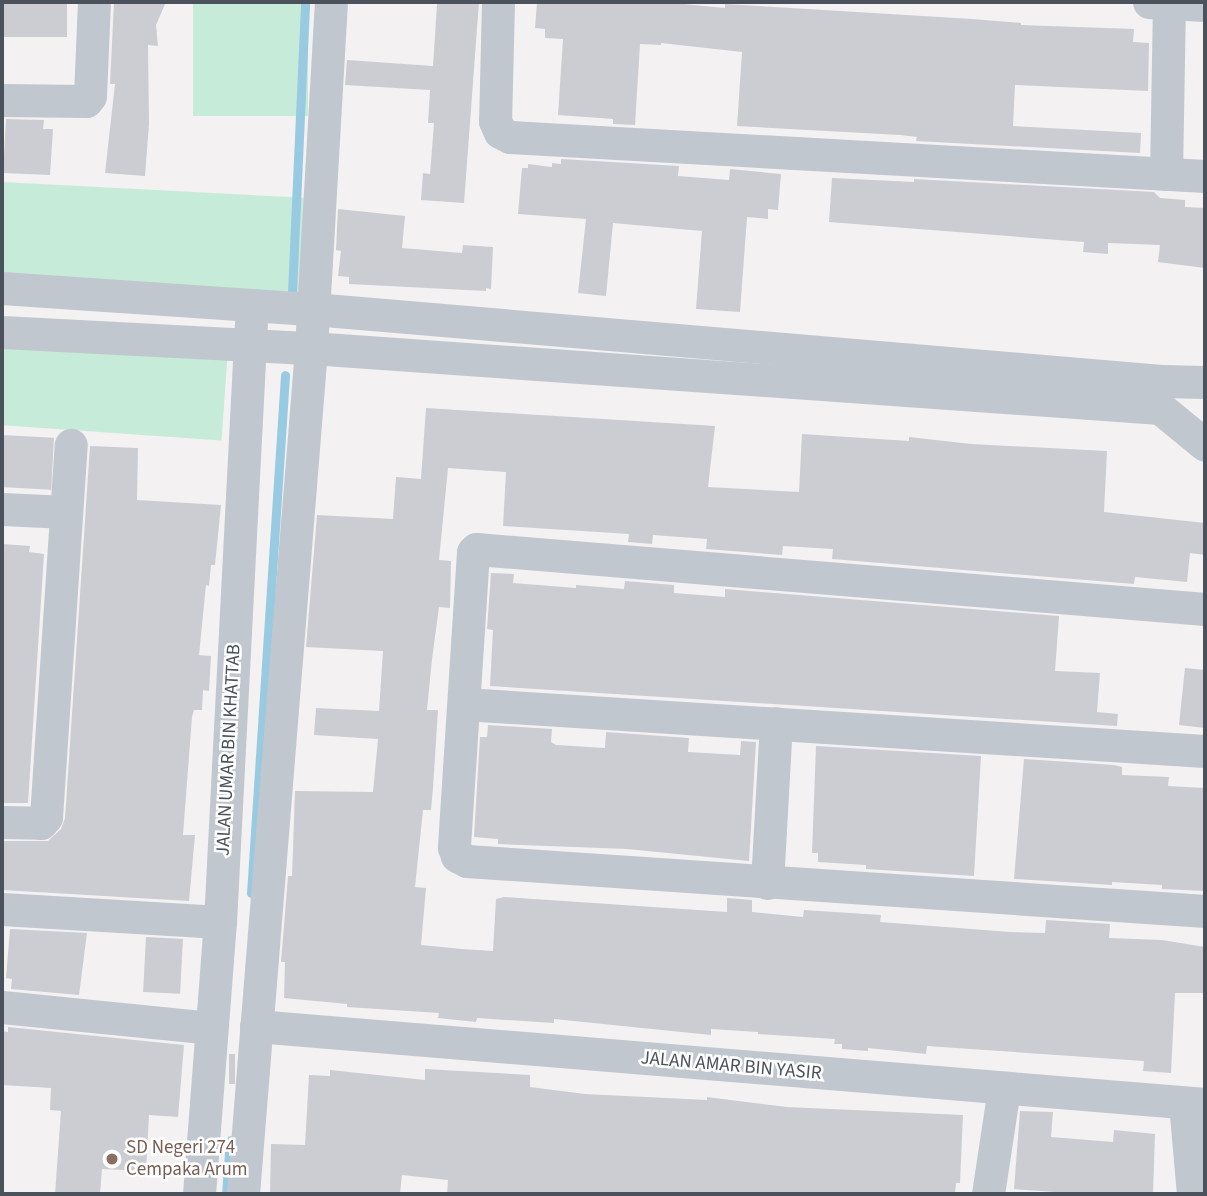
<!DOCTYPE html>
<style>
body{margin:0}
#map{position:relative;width:1207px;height:1196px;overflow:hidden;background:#f3f1f1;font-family:"Source Sans 3",sans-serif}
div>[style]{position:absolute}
.green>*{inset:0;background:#c6ebd8;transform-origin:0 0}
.stream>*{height:9px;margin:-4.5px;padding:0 4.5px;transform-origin:4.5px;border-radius:4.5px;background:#98cae2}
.building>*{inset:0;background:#cccdd3;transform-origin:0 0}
.minor>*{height:33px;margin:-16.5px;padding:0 16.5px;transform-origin:16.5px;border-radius:16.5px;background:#c1c7ce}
.dots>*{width:19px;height:19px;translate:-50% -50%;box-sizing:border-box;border:4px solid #fff;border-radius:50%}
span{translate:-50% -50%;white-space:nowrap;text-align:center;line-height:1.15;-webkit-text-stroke:5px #fff;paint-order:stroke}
.street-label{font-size:19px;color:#4b525c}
.education-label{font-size:19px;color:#785e54}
.left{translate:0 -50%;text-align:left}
.frame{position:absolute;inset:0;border:4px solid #4b525c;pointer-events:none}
</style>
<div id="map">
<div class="green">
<i style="left:193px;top:2px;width:115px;height:114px"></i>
<i style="left:2px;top:182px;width:303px;height:96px;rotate:3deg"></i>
<i style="left:2px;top:340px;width:226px;height:85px;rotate:4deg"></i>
</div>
<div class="stream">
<i style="left:292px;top:292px;width:290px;rotate:-87.4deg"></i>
<i style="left:251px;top:893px;width:519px;rotate:-86.24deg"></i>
<i style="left:226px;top:1194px;width:54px;rotate:-85.8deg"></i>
</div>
<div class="building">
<i style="left:2px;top:2px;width:65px;height:35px"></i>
<i style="clip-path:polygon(114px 2px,166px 2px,156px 25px,158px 46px,148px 45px,149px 124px,145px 176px,105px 173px,115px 84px,110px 84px)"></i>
<i style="clip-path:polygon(445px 2px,479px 2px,464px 203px,421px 200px,423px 173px,430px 174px,432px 149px,434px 123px,428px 123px,430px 90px,345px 85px,347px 60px,433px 66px,437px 4px,445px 4px)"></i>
<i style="clip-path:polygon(537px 2px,663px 2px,725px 8px,725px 4px,972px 19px,1021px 23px,1021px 25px,1134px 29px,1133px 42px,1149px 43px,1148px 91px,1015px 85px,1013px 126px,1141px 133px,1140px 153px,916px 141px,917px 137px,900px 135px,737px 126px,742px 52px,661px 43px,661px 45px,640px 44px,635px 125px,613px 124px,613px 119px,558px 115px,563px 39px,545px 38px,545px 29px,535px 28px)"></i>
<i style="clip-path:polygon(6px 119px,44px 120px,43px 129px,53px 129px,50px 175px,3px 173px)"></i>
<i style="clip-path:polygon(561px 159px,679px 166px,678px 176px,729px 180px,730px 169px,781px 174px,778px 210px,768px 209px,768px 219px,747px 217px,740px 312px,696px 309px,702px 231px,613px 223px,606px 296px,578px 293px,586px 219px,518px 214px,522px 168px,528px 168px,528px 164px,552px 167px,552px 163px,561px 164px)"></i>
<i style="clip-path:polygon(832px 178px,914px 182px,914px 179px,1154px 192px,1160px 198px,1185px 200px,1185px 207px,1205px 208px,1205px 268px,1158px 262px,1160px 245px,1108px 243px,1108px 254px,1083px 252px,1084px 242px,829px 222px)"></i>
<i style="clip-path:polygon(338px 209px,405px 216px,402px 248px,462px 253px,463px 245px,493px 247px,491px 289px,486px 288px,486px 291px,349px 284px,349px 277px,338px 276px,341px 251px,336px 250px)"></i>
<i style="clip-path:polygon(426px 408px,715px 426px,708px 487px,799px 492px,802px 434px,909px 441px,909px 437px,971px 444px,1107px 451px,1104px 512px,1205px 523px,1205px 555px,1190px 553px,1187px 582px,1135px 577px,1134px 584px,832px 559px,833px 549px,783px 546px,782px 555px,706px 549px,707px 539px,653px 535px,652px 544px,628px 542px,629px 534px,503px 526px,506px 472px,448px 468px,439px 560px,451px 561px,450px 608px,439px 607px,432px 659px,427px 710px,438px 710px,433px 788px,431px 810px,423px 810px,415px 887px,426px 888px,421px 945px,462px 949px,493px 951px,496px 899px,504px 897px,727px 912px,727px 898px,752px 900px,752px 912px,803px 917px,804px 910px,881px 915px,880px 922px,1010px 932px,1045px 933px,1046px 920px,1110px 924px,1109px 938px,1162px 940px,1205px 947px,1205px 993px,1175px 993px,1171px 1073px,1143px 1071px,1144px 1061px,927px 1046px,926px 1054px,868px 1048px,868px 1051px,842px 1049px,842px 1044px,834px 1044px,835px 1039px,758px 1034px,758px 1032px,711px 1029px,711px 1035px,554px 1019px,554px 1023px,477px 1018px,476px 1022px,438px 1018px,439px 1013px,347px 1007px,347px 1004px,284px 998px,285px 962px,281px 962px,288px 876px,292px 876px,295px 791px,373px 792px,378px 739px,314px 735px,316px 708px,379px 711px,383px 651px,306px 647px,317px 515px,393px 519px,396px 477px,421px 479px)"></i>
<i style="left:2px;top:435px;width:52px;height:52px;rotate:3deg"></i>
<i style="clip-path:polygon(90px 446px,138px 448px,137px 500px,221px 505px,215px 565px,211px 565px,209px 586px,206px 585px,199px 655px,211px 656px,209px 691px,203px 690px,202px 710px,194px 710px,192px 717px,183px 835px,195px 835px,189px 901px,2px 890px,2px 841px,48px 841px,61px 829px,65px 818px)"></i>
<i style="clip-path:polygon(2px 544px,30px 546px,29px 552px,44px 554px,28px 803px,2px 803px)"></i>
<i style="clip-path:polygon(491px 573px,514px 574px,513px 583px,576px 588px,576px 585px,624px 589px,625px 581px,674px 585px,674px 593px,725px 597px,725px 589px,1059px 616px,1055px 671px,1100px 673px,1097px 712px,1118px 714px,1117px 726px,490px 686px,493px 630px,487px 629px)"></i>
<i style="clip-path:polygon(1185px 668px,1205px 670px,1205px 728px,1179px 725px)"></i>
<i style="clip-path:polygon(488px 725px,552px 729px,551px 742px,556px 745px,605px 748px,606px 732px,689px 738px,688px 752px,740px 755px,741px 741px,756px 742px,749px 861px,627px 849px,498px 844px,498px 839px,474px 837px,480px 737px,487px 737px)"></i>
<i style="clip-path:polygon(816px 746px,981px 756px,974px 876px,866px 869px,866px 865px,818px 862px,818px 853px,812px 853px)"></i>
<i style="clip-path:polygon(1024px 759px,1114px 765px,1122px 767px,1122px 775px,1169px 777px,1168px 786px,1205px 788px,1205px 891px,1162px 889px,1162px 885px,1112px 882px,1112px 885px,1014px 879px)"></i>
<i style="clip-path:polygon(10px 929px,87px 933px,79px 995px,11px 989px,12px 979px,6px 978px)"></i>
<i style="left:146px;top:937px;width:37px;height:55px;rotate:3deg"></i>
<i style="clip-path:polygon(8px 1027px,184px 1045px,178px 1117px,149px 1115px,146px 1171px,102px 1169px,100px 1194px,55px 1194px,61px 1111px,50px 1110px,51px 1088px,2px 1085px,2px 1031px,8px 1032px)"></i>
<i style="left:229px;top:1054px;width:6px;height:30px"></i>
<i style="clip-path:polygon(425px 1069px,530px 1075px,530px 1087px,585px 1094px,707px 1100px,707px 1097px,787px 1107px,963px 1115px,960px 1183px,956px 1183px,955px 1194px,447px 1194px,448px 1180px,402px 1175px,400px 1194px,270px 1194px,271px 1144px,305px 1145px,309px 1075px,330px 1076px,330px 1070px,425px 1080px)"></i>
<i style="clip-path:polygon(1020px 1111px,1053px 1112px,1051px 1137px,1113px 1142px,1114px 1130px,1155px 1134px,1153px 1194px,1082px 1194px,1014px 1189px)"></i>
</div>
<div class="minor">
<i style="left:498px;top:2px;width:119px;rotate:91.4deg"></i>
<i style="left:495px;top:121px;width:12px;rotate:66deg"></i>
<i style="left:500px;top:132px;width:11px;rotate:27deg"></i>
<i style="left:510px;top:137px;width:696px;rotate:3.21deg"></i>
<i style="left:1149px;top:2px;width:56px;rotate:3.1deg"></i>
<i style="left:2px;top:100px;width:84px;rotate:0.7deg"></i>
<i style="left:86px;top:101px;width:6px;rotate:-51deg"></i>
<i style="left:90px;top:96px;width:94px;rotate:-87.6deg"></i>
<i style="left:1166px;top:174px;width:171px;rotate:-89deg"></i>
<i style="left:2px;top:288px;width:312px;rotate:3.9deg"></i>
<i style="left:313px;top:309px;width:851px;rotate:4.85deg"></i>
<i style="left:1161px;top:381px;width:44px;rotate:1.3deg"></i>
<i style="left:2px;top:332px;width:309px;rotate:3deg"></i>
<i style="left:311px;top:348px;width:851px;rotate:4.04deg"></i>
<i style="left:1160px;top:408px;width:58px;rotate:39.4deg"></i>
<i style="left:2px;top:509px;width:64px;rotate:2.7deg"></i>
<i style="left:1205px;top:609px;width:731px;rotate:-175.29deg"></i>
<i style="left:476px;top:549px;width:4px;rotate:135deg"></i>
<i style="left:473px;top:552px;width:296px;rotate:93.7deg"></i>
<i style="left:454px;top:847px;width:9px;rotate:72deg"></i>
<i style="left:457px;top:856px;width:11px;rotate:27deg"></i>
<i style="left:467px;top:861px;width:740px;rotate:3.88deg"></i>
<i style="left:464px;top:704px;width:742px;rotate:3.63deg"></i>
<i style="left:2px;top:822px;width:39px;rotate:1deg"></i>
<i style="left:41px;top:823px;width:8px;rotate:-50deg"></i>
<i style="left:46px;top:817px;width:373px;rotate:-86.2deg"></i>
<i style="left:767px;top:883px;width:160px;rotate:-86.8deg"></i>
<i style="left:2px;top:909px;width:218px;rotate:3.4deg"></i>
<i style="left:2px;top:1007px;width:210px;rotate:5.7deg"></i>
<i style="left:256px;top:1026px;width:952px;rotate:4.7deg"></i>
<i style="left:1185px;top:1103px;width:91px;rotate:85deg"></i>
<i style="left:199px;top:1194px;width:273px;rotate:-85.6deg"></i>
<i style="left:220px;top:922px;width:600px;rotate:-87.04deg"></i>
<i style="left:243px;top:1194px;width:849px;rotate:-85.4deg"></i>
<i style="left:311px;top:348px;width:347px;rotate:-86.7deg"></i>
<i style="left:988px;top:1194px;width:107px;rotate:-81.4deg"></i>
</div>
<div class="dots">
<i style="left:112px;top:1159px;background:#8d6e63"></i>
</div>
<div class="street-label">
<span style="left:229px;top:750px;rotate:-87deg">JALAN UMAR BIN KHATTAB</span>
<span style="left:731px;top:1066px;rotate:5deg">JALAN AMAR BIN YASIR</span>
</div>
<div class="education-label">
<span class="left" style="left:126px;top:1159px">SD Negeri 274<br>Cempaka Arum</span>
</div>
<div class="frame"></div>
</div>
